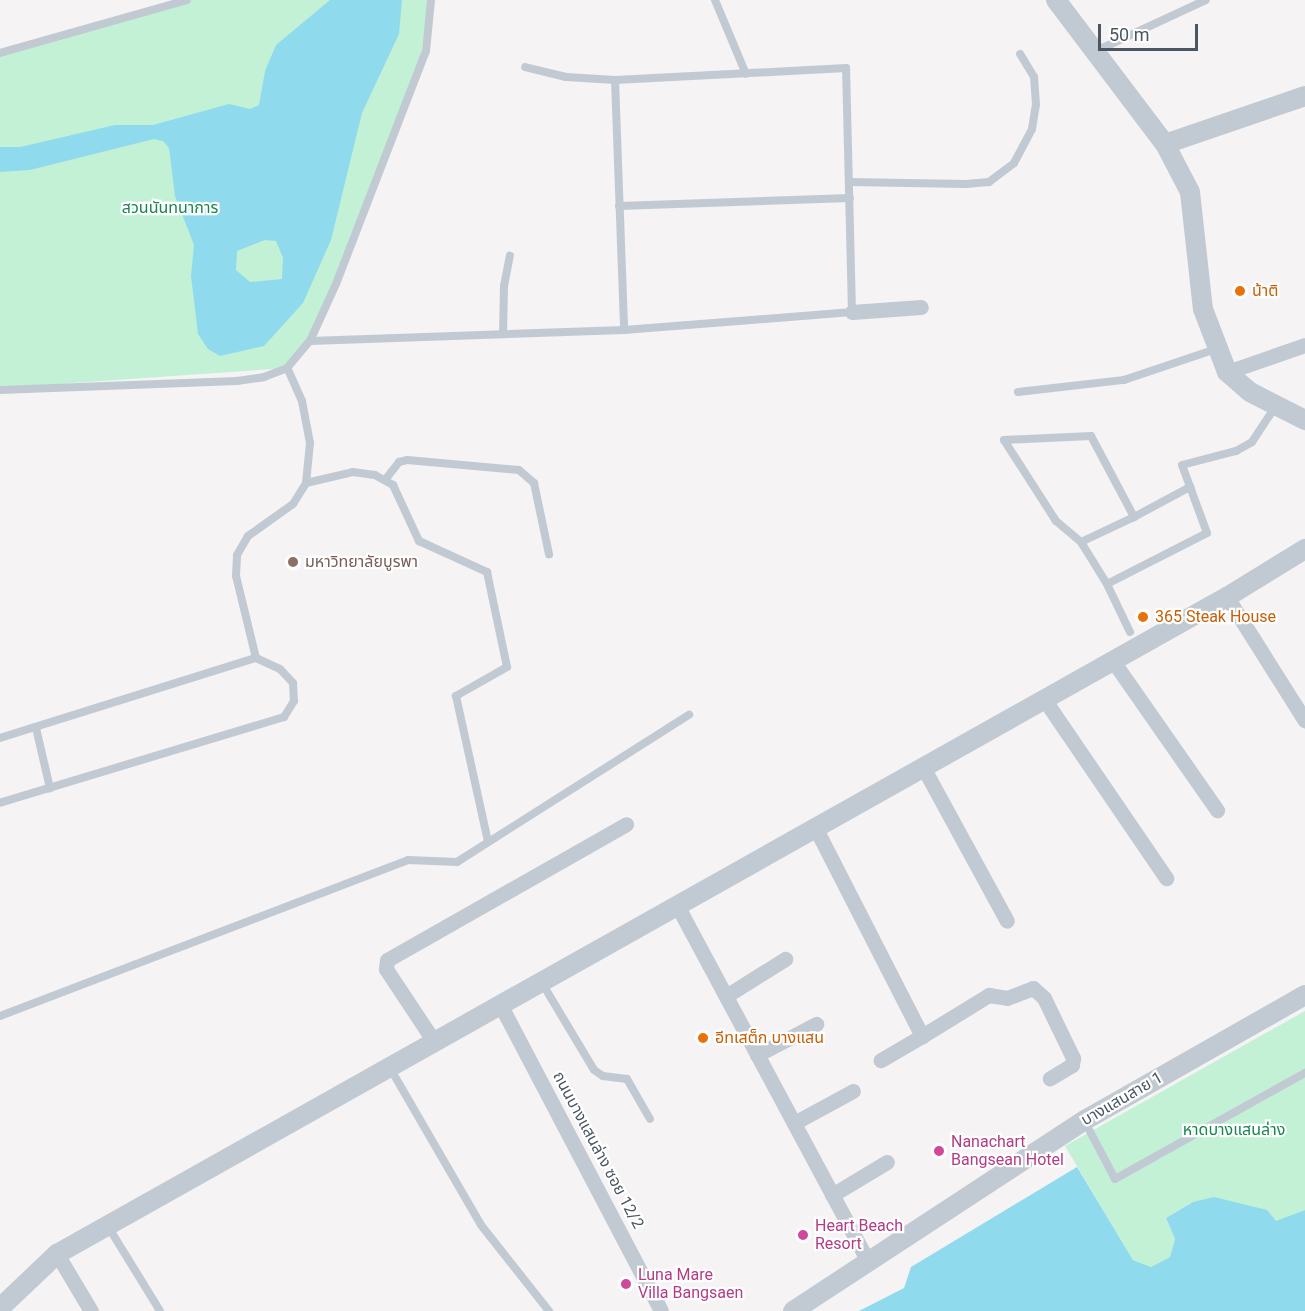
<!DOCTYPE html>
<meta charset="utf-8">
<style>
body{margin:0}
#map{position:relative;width:1305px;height:1311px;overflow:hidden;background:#f5f3f3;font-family:Roboto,"Noto Sans Thai",sans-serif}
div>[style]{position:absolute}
.green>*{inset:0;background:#c3f1d5}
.water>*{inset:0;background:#90daee}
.service>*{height:8px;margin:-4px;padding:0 4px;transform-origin:4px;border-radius:4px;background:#c1cad2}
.minor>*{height:15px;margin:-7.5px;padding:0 7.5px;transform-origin:7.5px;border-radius:7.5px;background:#c1cad2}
.tertiary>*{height:20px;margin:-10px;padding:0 10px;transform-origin:10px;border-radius:10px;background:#c1cad2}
.dots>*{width:16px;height:16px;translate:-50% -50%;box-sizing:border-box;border:3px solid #fff;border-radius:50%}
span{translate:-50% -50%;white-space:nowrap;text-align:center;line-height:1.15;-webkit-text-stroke:4.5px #fff;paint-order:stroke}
.park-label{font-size:16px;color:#17864f}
.food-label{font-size:16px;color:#c56008}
.left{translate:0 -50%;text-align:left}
.education-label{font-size:16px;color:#785e54}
.street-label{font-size:16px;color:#4a5661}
.hotel-label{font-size:16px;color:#b23c85}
.scale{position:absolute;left:1098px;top:24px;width:100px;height:27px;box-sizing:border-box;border:3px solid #4a5661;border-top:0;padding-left:8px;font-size:18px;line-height:21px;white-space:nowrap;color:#4a5661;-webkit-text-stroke:4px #fff;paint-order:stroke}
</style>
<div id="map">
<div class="green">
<i style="clip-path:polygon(187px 0,429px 0,419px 68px,320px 324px,287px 368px,0 388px,0 53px)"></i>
<i style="clip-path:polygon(1305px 1011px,1305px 1210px,1276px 1222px,1193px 1202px,1166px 1218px,1175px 1239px,1170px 1257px,1151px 1267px,1133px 1260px,1065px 1146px)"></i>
</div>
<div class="water">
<i style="clip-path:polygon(evenodd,330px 0,402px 0,399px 34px,362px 113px,331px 240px,303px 303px,264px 346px,220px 356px,208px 349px,198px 334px,191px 276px,194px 245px,175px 196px,169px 148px,163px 141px,154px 139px,30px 170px,0 172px,0 147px,20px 147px,115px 125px,153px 125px,229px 104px,250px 109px,259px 105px,265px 71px,276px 45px,330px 0,265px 240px,276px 241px,283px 258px,282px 279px,250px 282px,236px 270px,237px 251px,265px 240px)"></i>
<i style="clip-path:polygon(1077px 1167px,1133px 1260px,1151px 1267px,1170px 1257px,1175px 1239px,1166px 1218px,1193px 1202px,1214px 1197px,1267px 1210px,1276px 1221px,1305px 1210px,1305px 1311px,859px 1311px,904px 1288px,911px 1267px)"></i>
</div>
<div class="service">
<i style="left:715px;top:0;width:80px;rotate:67.3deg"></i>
<i style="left:1096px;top:51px;width:121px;rotate:-24.9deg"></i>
<i style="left:0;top:53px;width:194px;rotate:-15.8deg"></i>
<i style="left:615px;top:80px;width:250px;rotate:87.9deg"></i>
<i style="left:849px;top:182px;width:117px;rotate:1deg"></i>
<i style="left:966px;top:184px;width:23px;rotate:-5deg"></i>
<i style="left:989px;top:182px;width:31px;rotate:-37deg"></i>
<i style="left:1014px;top:163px;width:38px;rotate:-62deg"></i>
<i style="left:1032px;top:129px;width:24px;rotate:-81deg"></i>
<i style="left:1036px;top:105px;width:28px;rotate:-94deg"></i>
<i style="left:1034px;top:77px;width:27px;rotate:-121deg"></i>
<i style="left:619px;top:206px;width:231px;rotate:-2deg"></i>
<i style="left:503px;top:334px;width:48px;rotate:-88.8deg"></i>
<i style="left:504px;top:286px;width:31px;rotate:-79deg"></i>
<i style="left:310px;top:341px;width:314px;rotate:-2deg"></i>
<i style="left:624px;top:330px;width:229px;rotate:-4.5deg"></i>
<i style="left:852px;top:312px;width:244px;rotate:-91.4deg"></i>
<i style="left:846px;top:68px;width:231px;rotate:177deg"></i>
<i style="left:615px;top:80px;width:49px;rotate:-176.5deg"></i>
<i style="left:566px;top:77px;width:42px;rotate:-166.3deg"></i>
<i style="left:0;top:390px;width:237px;rotate:-2.2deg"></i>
<i style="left:237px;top:381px;width:27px;rotate:-8deg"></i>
<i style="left:264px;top:377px;width:25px;rotate:-21deg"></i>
<i style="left:287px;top:368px;width:35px;rotate:-50deg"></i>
<i style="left:310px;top:341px;width:63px;rotate:-65.5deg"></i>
<i style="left:336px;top:284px;width:250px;rotate:-68.9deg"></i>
<i style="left:426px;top:51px;width:51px;rotate:-84.4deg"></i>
<i style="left:1018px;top:392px;width:107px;rotate:-6.5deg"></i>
<i style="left:1124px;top:380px;width:97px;rotate:-18.6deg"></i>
<i style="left:385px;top:480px;width:23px;rotate:-52deg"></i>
<i style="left:399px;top:462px;width:8px;rotate:-14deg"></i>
<i style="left:407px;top:460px;width:112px;rotate:5.1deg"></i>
<i style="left:519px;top:470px;width:20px;rotate:41deg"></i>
<i style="left:534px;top:483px;width:73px;rotate:78.1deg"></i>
<i style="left:306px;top:483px;width:48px;rotate:-13.2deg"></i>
<i style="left:353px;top:472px;width:22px;rotate:8deg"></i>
<i style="left:375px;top:475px;width:21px;rotate:29deg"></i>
<i style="left:393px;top:485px;width:62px;rotate:65.1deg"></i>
<i style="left:419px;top:541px;width:75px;rotate:24.5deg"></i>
<i style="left:487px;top:572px;width:97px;rotate:78.1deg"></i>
<i style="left:507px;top:667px;width:59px;rotate:150.4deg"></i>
<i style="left:456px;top:696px;width:149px;rotate:77.6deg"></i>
<i style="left:1081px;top:542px;width:59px;rotate:-25.3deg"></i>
<i style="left:1107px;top:584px;width:49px;rotate:-121.8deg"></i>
<i style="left:1081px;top:542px;width:33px;rotate:-140deg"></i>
<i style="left:1056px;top:521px;width:96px;rotate:-122.7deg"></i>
<i style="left:1004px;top:440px;width:87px;rotate:-2.6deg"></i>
<i style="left:1091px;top:436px;width:92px;rotate:62deg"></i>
<i style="left:1134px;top:517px;width:64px;rotate:-28.2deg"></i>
<i style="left:1130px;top:632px;width:53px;rotate:-115.6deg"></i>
<i style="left:1107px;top:584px;width:112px;rotate:-27deg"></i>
<i style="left:1207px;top:533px;width:72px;rotate:-110.2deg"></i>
<i style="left:1182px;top:465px;width:56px;rotate:-14.5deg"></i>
<i style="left:1236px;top:451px;width:18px;rotate:-29deg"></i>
<i style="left:1252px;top:442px;width:42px;rotate:-56.7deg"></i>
<i style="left:256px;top:658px;width:84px;rotate:-103.7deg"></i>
<i style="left:236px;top:576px;width:21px;rotate:-87deg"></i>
<i style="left:237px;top:555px;width:22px;rotate:-60deg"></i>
<i style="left:248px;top:536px;width:55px;rotate:-35.4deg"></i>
<i style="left:293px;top:504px;width:25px;rotate:-58deg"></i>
<i style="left:306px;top:483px;width:40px;rotate:-84.3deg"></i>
<i style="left:310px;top:443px;width:43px;rotate:-100.8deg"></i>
<i style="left:302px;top:401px;width:36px;rotate:-114deg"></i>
<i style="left:36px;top:728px;width:62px;rotate:76.9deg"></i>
<i style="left:0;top:738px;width:268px;rotate:-17.4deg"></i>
<i style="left:256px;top:658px;width:26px;rotate:25deg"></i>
<i style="left:280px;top:669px;width:19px;rotate:47deg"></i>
<i style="left:293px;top:683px;width:18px;rotate:87deg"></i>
<i style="left:294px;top:701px;width:19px;rotate:122deg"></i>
<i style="left:284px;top:717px;width:297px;rotate:163.2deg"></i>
<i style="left:542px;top:983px;width:101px;rotate:59.1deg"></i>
<i style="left:594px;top:1070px;width:11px;rotate:34deg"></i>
<i style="left:603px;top:1076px;width:24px;rotate:7deg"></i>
<i style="left:627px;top:1079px;width:46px;rotate:60.1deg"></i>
<i style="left:0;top:1016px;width:437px;rotate:-20.9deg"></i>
<i style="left:408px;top:860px;width:49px;rotate:2.3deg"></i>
<i style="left:457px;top:862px;width:275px;rotate:-32.4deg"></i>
<i style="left:390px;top:1068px;width:181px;rotate:59.9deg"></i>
<i style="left:481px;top:1225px;width:110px;rotate:51.7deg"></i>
<i style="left:1085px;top:1122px;width:64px;rotate:62.2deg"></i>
<i style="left:1115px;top:1179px;width:218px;rotate:-29.2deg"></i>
<i style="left:109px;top:1228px;width:97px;rotate:58.4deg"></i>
</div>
<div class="minor">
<i style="left:852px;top:312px;width:69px;rotate:-4.1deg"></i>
<i style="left:1227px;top:372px;width:83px;rotate:-19.1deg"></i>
<i style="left:1227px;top:597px;width:146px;rotate:57.8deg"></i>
<i style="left:1113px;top:661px;width:182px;rotate:55.1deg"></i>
<i style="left:1044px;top:699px;width:217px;rotate:55.7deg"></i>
<i style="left:923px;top:767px;width:175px;rotate:61.4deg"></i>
<i style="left:815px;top:827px;width:235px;rotate:62.9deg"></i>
<i style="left:922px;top:1036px;width:48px;rotate:149.7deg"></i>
<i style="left:678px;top:907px;width:400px;rotate:61.8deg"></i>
<i style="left:726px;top:996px;width:70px;rotate:-32.1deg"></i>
<i style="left:501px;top:1006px;width:344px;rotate:62.3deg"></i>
<i style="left:922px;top:1036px;width:79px;rotate:-31.5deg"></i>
<i style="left:989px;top:995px;width:18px;rotate:9deg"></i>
<i style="left:1007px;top:998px;width:28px;rotate:-21deg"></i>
<i style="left:1033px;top:988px;width:15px;rotate:42deg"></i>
<i style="left:1044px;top:998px;width:67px;rotate:64.2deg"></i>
<i style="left:1073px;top:1058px;width:7px;rotate:98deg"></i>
<i style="left:1072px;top:1065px;width:26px;rotate:149deg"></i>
<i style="left:435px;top:1043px;width:89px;rotate:-123.5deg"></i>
<i style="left:386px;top:969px;width:9px;rotate:-84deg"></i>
<i style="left:387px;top:960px;width:275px;rotate:-29.6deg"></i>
<i style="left:757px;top:1055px;width:67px;rotate:-27.7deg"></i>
<i style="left:794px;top:1123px;width:67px;rotate:-28.5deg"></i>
<i style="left:832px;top:1195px;width:64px;rotate:-31deg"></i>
<i style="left:57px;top:1254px;width:66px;rotate:59.2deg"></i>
</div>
<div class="tertiary">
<i style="left:1056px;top:0;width:181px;rotate:52.9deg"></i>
<i style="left:1165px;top:144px;width:54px;rotate:62.5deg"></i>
<i style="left:1190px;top:192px;width:118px;rotate:83.7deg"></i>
<i style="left:1203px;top:309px;width:67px;rotate:69.1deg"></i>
<i style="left:1227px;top:372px;width:30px;rotate:41deg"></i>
<i style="left:1250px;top:392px;width:62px;rotate:27deg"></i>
<i style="left:1165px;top:144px;width:148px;rotate:-18.9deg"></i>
<i style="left:0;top:1308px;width:79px;rotate:-43.5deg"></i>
<i style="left:57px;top:1254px;width:1342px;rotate:-29.32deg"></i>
<i style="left:1227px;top:597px;width:92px;rotate:-31.6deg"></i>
<i style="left:793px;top:1311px;width:349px;rotate:-33.2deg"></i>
<i style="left:1085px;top:1120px;width:253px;rotate:-29.6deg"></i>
</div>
<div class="dots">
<i style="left:1240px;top:291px;background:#e8710a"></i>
<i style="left:293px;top:562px;background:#8d6e63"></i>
<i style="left:1143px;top:617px;background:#e8710a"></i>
<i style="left:703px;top:1038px;background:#e8710a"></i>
<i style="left:939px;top:1151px;background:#d1479c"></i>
<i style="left:803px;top:1235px;background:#d1479c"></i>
<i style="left:626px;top:1284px;background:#d1479c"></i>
</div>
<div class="park-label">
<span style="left:170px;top:208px">สวนนันทนาการ</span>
<span style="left:1234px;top:1130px">หาดบางแสนล่าง</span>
</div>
<div class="food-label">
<span class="left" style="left:1252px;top:291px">น้าติ</span>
<span class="left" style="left:1155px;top:617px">365 Steak House</span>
<span class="left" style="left:715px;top:1038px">อีทเสต็ก บางแสน</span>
</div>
<div class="education-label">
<span class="left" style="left:305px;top:562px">มหาวิทยาลัยบูรพา</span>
</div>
<div class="street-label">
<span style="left:1122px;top:1099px;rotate:-30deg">บางแสนสาย 1</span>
<span style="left:598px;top:1150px;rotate:62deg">ถนนบางแสนล่าง ซอย 12/2</span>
</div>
<div class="hotel-label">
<span class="left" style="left:951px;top:1151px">Nanachart<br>Bangsean Hotel</span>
<span class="left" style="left:815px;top:1235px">Heart Beach<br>Resort</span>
<span class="left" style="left:638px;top:1284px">Luna Mare<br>Villa Bangsaen</span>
</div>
<div class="scale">50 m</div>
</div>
